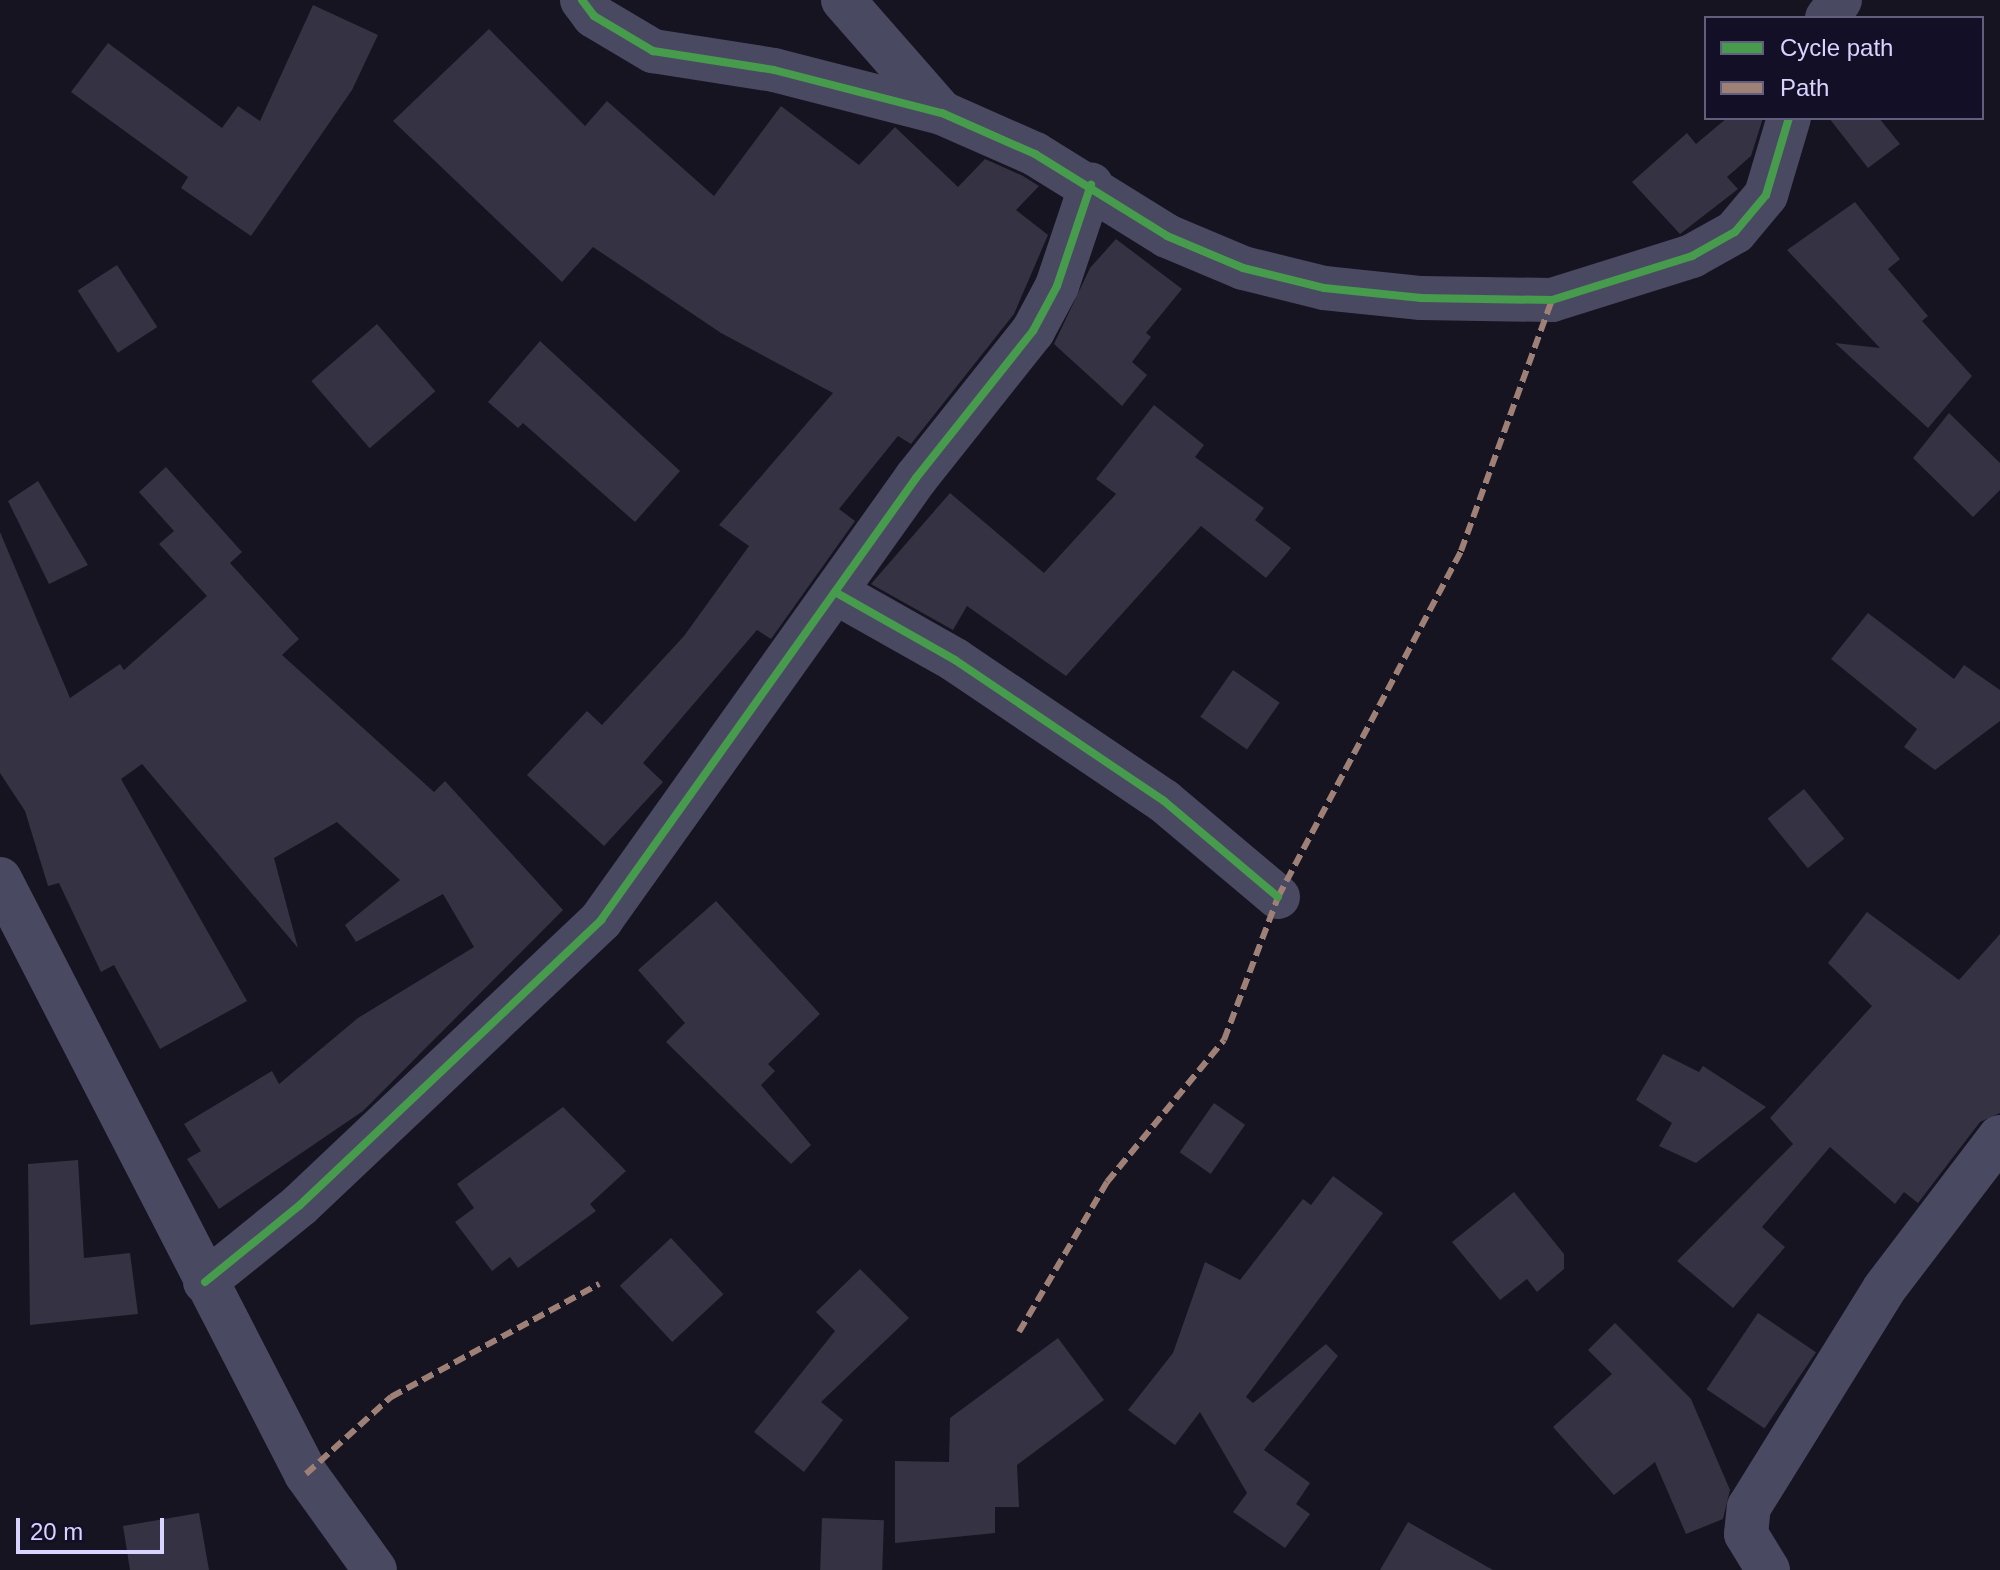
<!DOCTYPE html>
<style>
body{margin:0}
#map{position:relative;width:2000px;height:1570px;overflow:hidden;background:#161421;font-family:Helvetica,sans-serif}
div>[style]{position:absolute}
.building>*{inset:0;background:#343243;transform-origin:0 0}
.minor>*{height:44px;margin:-22px;padding:0 22px;transform-origin:22px;border-radius:22px;background:#4a4962}
.quiet>*{height:6px;margin-top:-3px;transform-origin:0;background:repeating-linear-gradient(90deg,#9e8076 0 12px,transparent 0 18px)}
.cycleway>*{height:8px;margin:-4px;padding:0 4px;transform-origin:4px;border-radius:4px;background:#469c4c}
span{translate:-50% -50%;white-space:nowrap;text-align:center;line-height:1.15;-webkit-text-stroke:6px #130f26;paint-order:stroke}
.legend{position:absolute;left:1704px;top:16px;width:280px;height:104px;box-sizing:border-box;background:#130f26;border:2px solid #625e7d;margin:0;padding:10px 14px;list-style:none;font-size:24px;color:#d9d4ff}
.legend li{display:flex;align-items:center;gap:16px;height:40px}
.legend b{width:40px;border:2px solid #625e7d}
.scale{position:absolute;left:16px;top:1518px;width:148px;height:36px;box-sizing:border-box;border:4px solid #d9d4ff;border-top:0;padding-left:10px;font-size:24px;line-height:28px;white-space:nowrap;color:#d9d4ff;-webkit-text-stroke:6px #130f26;paint-order:stroke}
</style>
<div id="map">
<div class="building">
<i style="clip-path:polygon(313px 5px,378px 35px,352px 90px,251px 236px,181px 188px,188px 177px,71px 92px,108px 43px,222px 128px,238px 106px,260px 121px)"></i>
<i style="clip-path:polygon(489px 29px,585px 126px,607px 101px,714px 196px,781px 106px,859px 165px,895px 127px,958px 187px,985px 159px,1023px 176px,1039px 186px,1016px 210px,1048px 235px,1014px 314px,911px 444px,898px 436px,839px 509px,855px 521px,771px 639px,757px 630px,643px 763px,663px 782px,604px 846px,527px 775px,587px 711px,602px 725px,684px 636px,749px 546px,719px 525px,833px 393px,721px 333px,593px 247px,562px 282px,393px 121px)"></i>
<i style="clip-path:polygon(1727px 118px,1763px 118px,1751px 156px,1727px 177px,1738px 189px,1680px 234px,1632px 182px,1687px 133px,1696px 144px)"></i>
<i style="clip-path:polygon(1829px 118px,1879px 118px,1900px 144px,1868px 168px)"></i>
<i style="clip-path:polygon(1855px 202px,1900px 259px,1888px 269px,1928px 316px,1922px 321px,1972px 376px,1928px 428px,1835px 343px,1880px 348px,1787px 250px)"></i>
<i style="clip-path:polygon(1116px 239px,1182px 289px,1146px 333px,1151px 337px,1132px 362px,1147px 375px,1122px 406px,1054px 344px,1090px 268px)"></i>
<i style="left:117px;top:265px;width:74px;height:47px;rotate:57deg"></i>
<i style="left:377px;top:324px;width:89px;height:87px;rotate:49deg"></i>
<i style="clip-path:polygon(540px 341px,680px 471px,635px 522px,523px 423px,518px 428px,488px 402px)"></i>
<i style="clip-path:polygon(1154px 405px,1204px 445px,1195px 457px,1264px 508px,1255px 520px,1291px 548px,1266px 578px,1201px 526px,1066px 676px,967px 606px,953px 630px,871px 584px,950px 493px,1044px 573px,1116px 494px,1096px 479px)"></i>
<i style="clip-path:polygon(1949px 413px,2000px 463px,2000px 490px,1973px 517px,1913px 458px)"></i>
<i style="clip-path:polygon(166px 467px,242px 552px,230px 563px,299px 639px,282px 655px,434px 792px,445px 781px,563px 910px,363px 1111px,219px 1209px,187px 1159px,201px 1151px,184px 1124px,272px 1071px,279px 1084px,358px 1018px,474px 947px,443px 894px,356px 942px,345px 925px,400px 880px,337px 822px,274px 858px,298px 948px,142px 764px,121px 779px,247px 1001px,160px 1049px,114px 965px,101px 972px,59px 883px,48px 886px,25px 811px,0 773px,0 532px,70px 698px,120px 664px,124px 670px,207px 596px,159px 544px,174px 531px,139px 492px)"></i>
<i style="clip-path:polygon(38px 481px,88px 565px,49px 584px,8px 501px)"></i>
<i style="clip-path:polygon(1868px 613px,1954px 679px,1964px 665px,2000px 690px,2000px 721px,1935px 770px,1904px 747px,1917px 729px,1831px 659px)"></i>
<i style="left:1233px;top:670px;width:57px;height:57px;rotate:35deg"></i>
<i style="left:1804px;top:789px;width:64px;height:47px;rotate:51deg"></i>
<i style="clip-path:polygon(716px 901px,820px 1014px,768px 1064px,775px 1071px,761px 1085px,811px 1145px,791px 1164px,666px 1042px,685px 1023px,638px 970px)"></i>
<i style="clip-path:polygon(1867px 912px,1959px 980px,2000px 934px,2000px 1113px,1980px 1122px,1918px 1203px,1904px 1192px,1895px 1204px,1830px 1147px,1762px 1227px,1785px 1247px,1733px 1308px,1677px 1261px,1793px 1144px,1770px 1118px,1872px 1006px,1828px 963px)"></i>
<i style="clip-path:polygon(1663px 1054px,1699px 1072px,1703px 1066px,1766px 1107px,1696px 1163px,1659px 1146px,1672px 1123px,1636px 1100px)"></i>
<i style="left:1214px;top:1103px;width:38px;height:60px;rotate:35deg"></i>
<i style="clip-path:polygon(563px 1107px,626px 1171px,590px 1204px,596px 1211px,518px 1268px,510px 1257px,492px 1271px,455px 1222px,474px 1208px,457px 1184px)"></i>
<i style="clip-path:polygon(78px 1160px,84px 1258px,130px 1253px,138px 1314px,30px 1325px,28px 1164px)"></i>
<i style="clip-path:polygon(1333px 1176px,1383px 1213px,1246px 1397px,1253px 1403px,1326px 1344px,1338px 1356px,1264px 1450px,1310px 1483px,1296px 1504px,1310px 1514px,1285px 1548px,1233px 1512px,1247px 1493px,1200px 1412px,1175px 1445px,1128px 1410px,1173px 1353px,1205px 1262px,1240px 1280px,1303px 1199px,1311px 1205px)"></i>
<i style="clip-path:polygon(1514px 1192px,1564px 1254px,1564px 1269px,1537px 1292px,1527px 1279px,1500px 1300px,1452px 1242px)"></i>
<i style="left:671px;top:1238px;width:77px;height:70px;rotate:47deg"></i>
<i style="clip-path:polygon(860px 1269px,909px 1318px,821px 1402px,843px 1420px,804px 1472px,754px 1432px,835px 1331px,816px 1312px)"></i>
<i style="left:1758px;top:1313px;width:70px;height:92px;rotate:34deg"></i>
<i style="clip-path:polygon(1615px 1323px,1691px 1399px,1730px 1490px,1723px 1519px,1686px 1534px,1655px 1462px,1614px 1495px,1553px 1427px,1612px 1374px,1588px 1350px)"></i>
<i style="clip-path:polygon(1058px 1338px,1104px 1400px,1017px 1465px,1019px 1507px,995px 1507px,995px 1533px,895px 1543px,895px 1461px,949px 1462px,950px 1418px)"></i>
<i style="clip-path:polygon(199px 1513px,209px 1570px,130px 1570px,123px 1526px)"></i>
<i style="left:822px;top:1518px;width:62px;height:52px;rotate:2deg"></i>
<i style="clip-path:polygon(1408px 1522px,1493px 1570px,1380px 1570px)"></i>
</div>
<div class="minor">
<i style="left:582px;top:0;width:20px;rotate:53deg"></i>
<i style="left:594px;top:16px;width:69px;rotate:30.7deg"></i>
<i style="left:653px;top:51px;width:122px;rotate:8.9deg"></i>
<i style="left:774px;top:70px;width:173px;rotate:14.4deg"></i>
<i style="left:942px;top:113px;width:102px;rotate:23.8deg"></i>
<i style="left:1035px;top:154px;width:155px;rotate:31.8deg"></i>
<i style="left:1167px;top:236px;width:82px;rotate:22.8deg"></i>
<i style="left:1243px;top:268px;width:83px;rotate:13.9deg"></i>
<i style="left:1324px;top:288px;width:98px;rotate:5.9deg"></i>
<i style="left:1421px;top:298px;width:131px;rotate:0.9deg"></i>
<i style="left:1552px;top:300px;width:147px;rotate:-17.4deg"></i>
<i style="left:1692px;top:256px;width:49px;rotate:-29.2deg"></i>
<i style="left:1735px;top:232px;width:48px;rotate:-50deg"></i>
<i style="left:1766px;top:195px;width:80px;rotate:-73.4deg"></i>
<i style="left:843px;top:0;width:150px;rotate:48.8deg"></i>
<i style="left:1827px;top:18px;width:22px;rotate:-54deg"></i>
<i style="left:835px;top:592px;width:138px;rotate:29.5deg"></i>
<i style="left:955px;top:660px;width:252px;rotate:34deg"></i>
<i style="left:1164px;top:801px;width:149px;rotate:40.1deg"></i>
<i style="left:0;top:879px;width:669px;rotate:62.78deg"></i>
<i style="left:306px;top:1474px;width:118px;rotate:54.3deg"></i>
<i style="left:205px;top:1282px;width:122px;rotate:-39deg"></i>
<i style="left:300px;top:1205px;width:415px;rotate:-43.4deg"></i>
<i style="left:601px;top:920px;width:543px;rotate:-54.52deg"></i>
<i style="left:916px;top:478px;width:188px;rotate:-51.5deg"></i>
<i style="left:1033px;top:331px;width:51px;rotate:-61.9deg"></i>
<i style="left:1057px;top:286px;width:107px;rotate:-71.4deg"></i>
<i style="left:1768px;top:1570px;width:42px;rotate:-121.4deg"></i>
<i style="left:1746px;top:1534px;width:27px;rotate:-84deg"></i>
<i style="left:1749px;top:1507px;width:256px;rotate:-58.2deg"></i>
<i style="left:1884px;top:1289px;width:191px;rotate:-52.7deg"></i>
</div>
<div class="quiet">
<i style="left:1019px;top:1332px;width:174px;rotate:-59.6deg"></i>
<i style="left:1107px;top:1182px;width:184px;rotate:-50.5deg"></i>
<i style="left:1224px;top:1040px;width:153px;rotate:-69.3deg"></i>
<i style="left:1278px;top:897px;width:391px;rotate:-62.1deg"></i>
<i style="left:1461px;top:551px;width:267px;rotate:-70.1deg"></i>
<i style="left:306px;top:1474px;width:115px;rotate:-42.2deg"></i>
<i style="left:391px;top:1397px;width:237px;rotate:-28.5deg"></i>
</div>
<div class="cycleway">
<i style="left:582px;top:0;width:20px;rotate:53deg"></i>
<i style="left:594px;top:16px;width:69px;rotate:30.7deg"></i>
<i style="left:653px;top:51px;width:122px;rotate:8.9deg"></i>
<i style="left:774px;top:70px;width:173px;rotate:14.4deg"></i>
<i style="left:942px;top:113px;width:102px;rotate:23.8deg"></i>
<i style="left:1035px;top:154px;width:155px;rotate:31.8deg"></i>
<i style="left:1167px;top:236px;width:82px;rotate:22.8deg"></i>
<i style="left:1243px;top:268px;width:83px;rotate:13.9deg"></i>
<i style="left:1324px;top:288px;width:98px;rotate:5.9deg"></i>
<i style="left:1421px;top:298px;width:131px;rotate:0.9deg"></i>
<i style="left:1552px;top:300px;width:147px;rotate:-17.4deg"></i>
<i style="left:1692px;top:256px;width:49px;rotate:-29.2deg"></i>
<i style="left:1735px;top:232px;width:48px;rotate:-50deg"></i>
<i style="left:1766px;top:195px;width:80px;rotate:-73.4deg"></i>
<i style="left:835px;top:592px;width:138px;rotate:29.5deg"></i>
<i style="left:955px;top:660px;width:252px;rotate:34deg"></i>
<i style="left:1164px;top:801px;width:149px;rotate:40.1deg"></i>
<i style="left:205px;top:1282px;width:122px;rotate:-39deg"></i>
<i style="left:300px;top:1205px;width:415px;rotate:-43.4deg"></i>
<i style="left:601px;top:920px;width:543px;rotate:-54.52deg"></i>
<i style="left:916px;top:478px;width:188px;rotate:-51.5deg"></i>
<i style="left:1033px;top:331px;width:51px;rotate:-61.9deg"></i>
<i style="left:1057px;top:286px;width:107px;rotate:-71.4deg"></i>
</div>
<ul class="legend">
<li><b style="height:10px;background:#469c4c"></b>Cycle path</li>
<li><b style="height:10px;background:#9e8076"></b>Path</li>
</ul>
<div class="scale">20 m</div>
</div>
